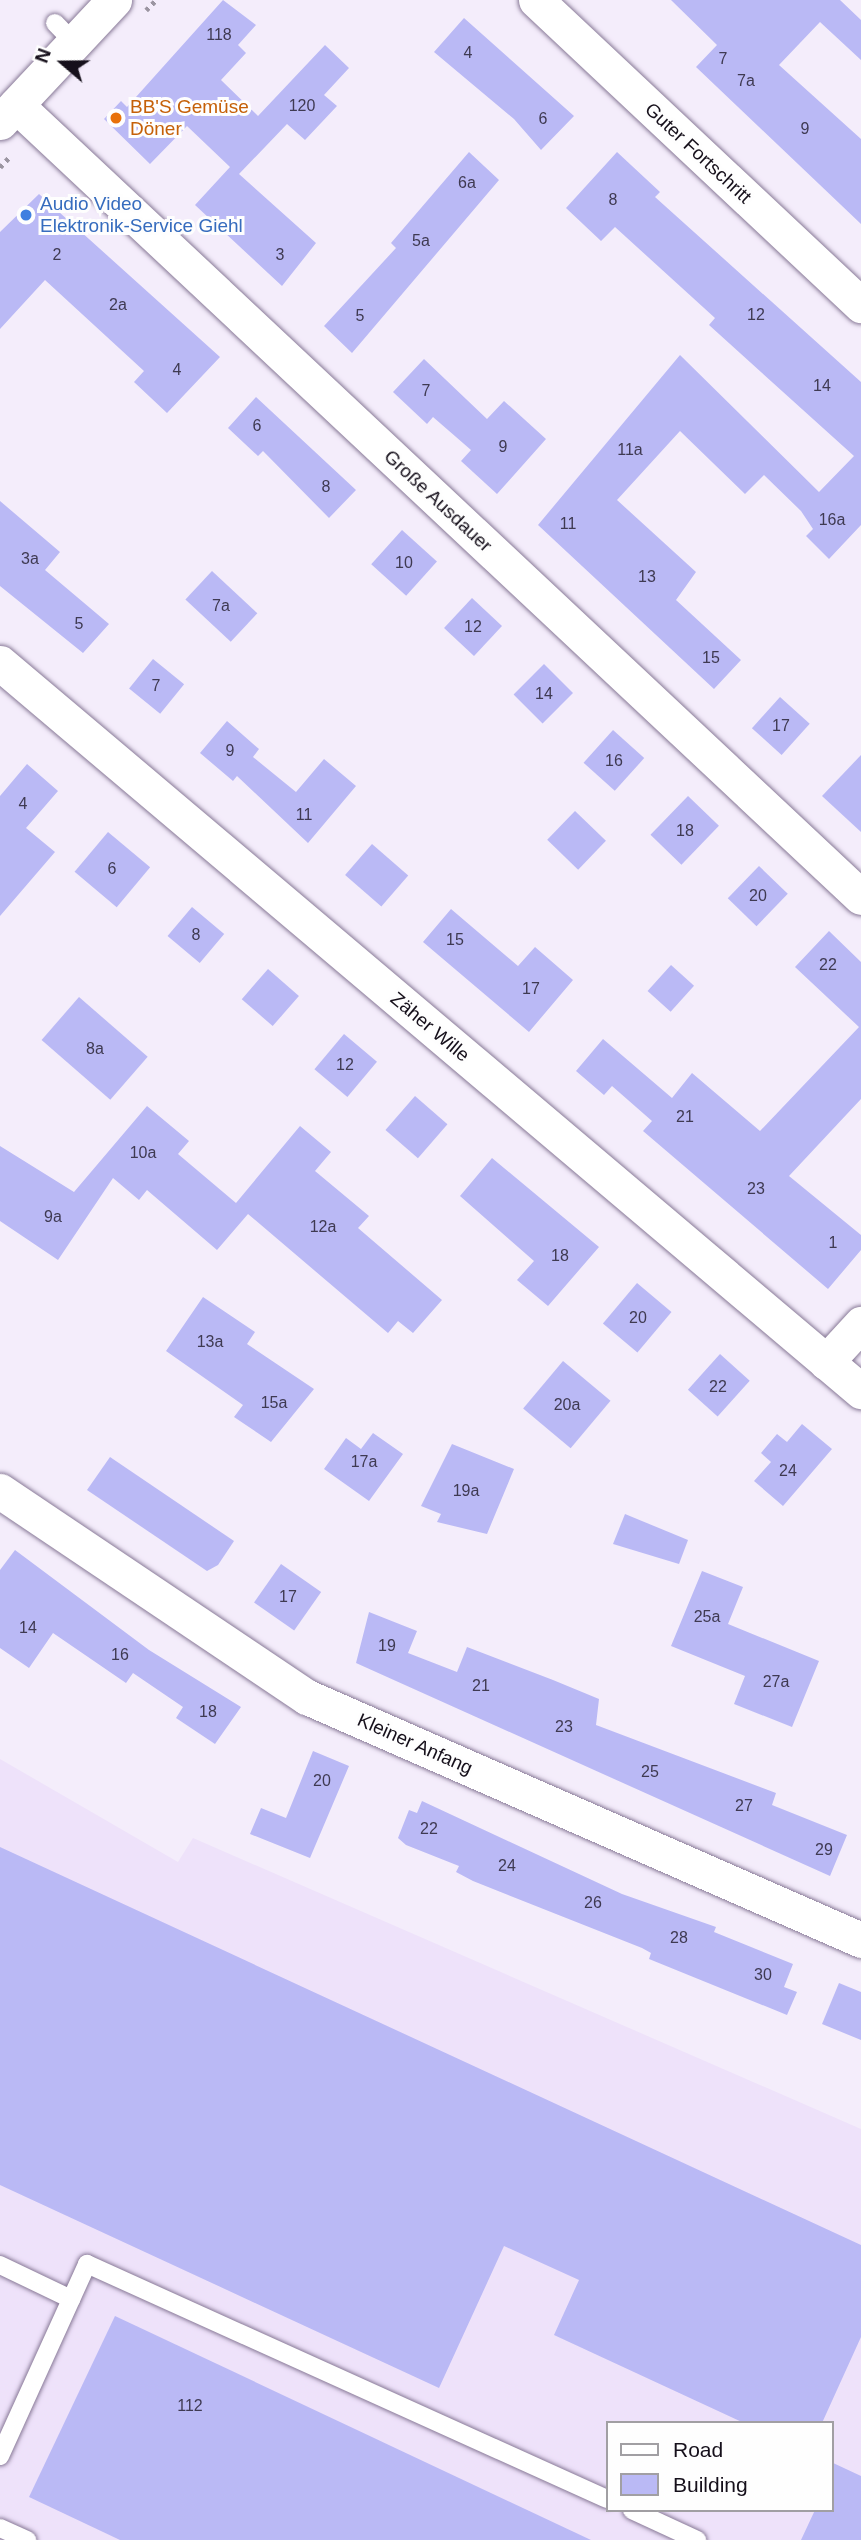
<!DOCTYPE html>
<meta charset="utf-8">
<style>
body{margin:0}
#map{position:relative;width:861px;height:2540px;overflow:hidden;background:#f4edfb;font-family:Helvetica,sans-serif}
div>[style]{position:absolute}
.built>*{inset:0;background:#eee2fa}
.building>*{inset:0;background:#bab9f5;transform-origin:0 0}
.path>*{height:4.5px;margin-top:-2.25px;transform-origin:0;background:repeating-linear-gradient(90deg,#9b95a1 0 3.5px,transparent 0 8.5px)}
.roads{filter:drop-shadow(0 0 2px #887997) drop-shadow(0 0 2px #887997)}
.lane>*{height:18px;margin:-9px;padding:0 9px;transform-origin:9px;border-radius:9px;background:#fff}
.street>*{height:35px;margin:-17.5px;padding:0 17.5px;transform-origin:17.5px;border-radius:17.5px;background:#fff}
.dots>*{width:19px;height:19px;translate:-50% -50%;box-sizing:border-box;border:4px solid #fefefe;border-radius:50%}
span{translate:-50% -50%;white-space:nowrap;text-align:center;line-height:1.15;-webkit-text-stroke:6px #fefefe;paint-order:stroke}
.number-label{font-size:16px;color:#3f3a52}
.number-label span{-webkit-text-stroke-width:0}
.food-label{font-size:19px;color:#c56008}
.left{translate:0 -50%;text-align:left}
.street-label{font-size:19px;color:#16101b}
.shop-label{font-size:19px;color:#366cbe}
.legend{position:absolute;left:606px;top:2421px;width:228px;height:91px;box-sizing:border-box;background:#fefefe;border:2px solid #a19fa3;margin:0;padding:9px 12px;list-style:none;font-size:21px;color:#16101b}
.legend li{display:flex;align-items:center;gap:14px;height:35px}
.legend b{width:35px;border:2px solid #a19fa3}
.north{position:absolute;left:28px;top:28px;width:70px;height:70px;-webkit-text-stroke:5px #fefefe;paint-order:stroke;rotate:290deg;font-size:19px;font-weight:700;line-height:28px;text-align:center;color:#16101b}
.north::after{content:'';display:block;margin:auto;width:24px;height:32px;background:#16101b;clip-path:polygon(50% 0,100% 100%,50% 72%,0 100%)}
</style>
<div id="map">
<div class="built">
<i style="clip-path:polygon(evenodd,0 1759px,178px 1862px,193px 1838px,861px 2129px,861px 2540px,0 2540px,0 1759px,607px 2423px,831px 2423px,831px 2510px,607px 2510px,607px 2423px)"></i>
</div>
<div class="building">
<i style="clip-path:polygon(223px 0,256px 25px,238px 45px,246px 53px,221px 80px,258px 116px,325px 45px,349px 68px,324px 95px,337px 106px,305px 140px,287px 124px,239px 174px,316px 243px,282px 286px,195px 205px,230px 167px,187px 126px,150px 164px,104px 119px,121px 101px,127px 107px)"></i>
<i style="clip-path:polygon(671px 0,840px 0,861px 20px,861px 60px,820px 22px,779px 65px,861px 139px,861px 224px,696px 67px,717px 45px)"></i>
<i style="clip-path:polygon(464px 18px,574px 116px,541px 150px,514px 119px,434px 52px)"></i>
<i style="clip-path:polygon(469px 152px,499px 180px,352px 353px,324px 326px,396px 248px,391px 243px)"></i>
<i style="clip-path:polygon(617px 152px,660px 192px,655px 197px,861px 382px,861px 525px,829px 559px,806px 536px,813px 529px,801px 511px,764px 475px,745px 494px,680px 431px,617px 500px,696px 572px,676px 600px,741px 660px,714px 689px,538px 525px,680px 355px,819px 492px,854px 456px,709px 325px,715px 318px,615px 227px,601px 241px,566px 208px)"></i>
<i style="clip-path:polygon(39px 194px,220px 357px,167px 413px,134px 382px,144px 371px,45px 280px,0 329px,0 232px)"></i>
<i style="clip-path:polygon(424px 359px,487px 419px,504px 401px,546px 439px,497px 494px,461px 461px,471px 450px,433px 417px,427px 424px,393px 392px)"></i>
<i style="clip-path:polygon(256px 397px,356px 490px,329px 518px,263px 451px,258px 456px,228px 428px)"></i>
<i style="clip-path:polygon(0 501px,60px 552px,45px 570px,109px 624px,83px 653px,0 586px)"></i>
<i style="left:402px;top:530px;width:47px;height:46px;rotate:42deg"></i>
<i style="left:212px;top:571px;width:62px;height:39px;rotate:43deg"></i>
<i style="left:472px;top:598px;width:41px;height:41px;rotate:43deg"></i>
<i style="left:153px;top:659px;width:40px;height:38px;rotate:39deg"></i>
<i style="left:544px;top:664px;width:41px;height:43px;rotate:45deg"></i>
<i style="left:780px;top:697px;width:40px;height:42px;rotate:42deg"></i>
<i style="clip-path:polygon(227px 721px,259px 749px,253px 757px,296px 792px,324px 759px,356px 786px,308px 843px,237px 776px,233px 781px,200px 753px)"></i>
<i style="left:613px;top:730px;width:42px;height:44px;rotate:42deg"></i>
<i style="clip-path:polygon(861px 755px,861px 832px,822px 796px)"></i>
<i style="clip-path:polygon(27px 764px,58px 791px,26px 828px,55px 852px,0 916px,0 796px)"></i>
<i style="left:688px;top:796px;width:43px;height:54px;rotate:44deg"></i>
<i style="left:575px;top:811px;width:43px;height:40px;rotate:44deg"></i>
<i style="left:108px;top:832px;width:55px;height:52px;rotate:40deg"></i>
<i style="left:372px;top:844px;width:48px;height:41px;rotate:41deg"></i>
<i style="left:759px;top:866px;width:40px;height:45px;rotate:44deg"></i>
<i style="left:192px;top:907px;width:42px;height:38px;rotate:40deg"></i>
<i style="clip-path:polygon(451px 909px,518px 966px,535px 947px,573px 980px,529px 1032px,423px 942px)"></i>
<i style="clip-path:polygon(829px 931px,861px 962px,861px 1099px,789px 1176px,861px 1235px,861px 1250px,828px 1289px,643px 1131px,652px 1121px,612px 1086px,604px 1095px,576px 1071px,603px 1039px,672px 1098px,692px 1073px,760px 1131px,859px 1027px,795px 967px)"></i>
<i style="left:671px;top:965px;width:31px;height:35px;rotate:42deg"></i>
<i style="left:268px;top:969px;width:41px;height:40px;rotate:41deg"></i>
<i style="left:79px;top:997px;width:91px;height:57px;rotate:41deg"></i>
<i style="left:344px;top:1034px;width:43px;height:46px;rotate:40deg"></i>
<i style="left:415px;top:1096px;width:43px;height:45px;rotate:41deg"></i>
<i style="clip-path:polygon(147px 1106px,189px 1141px,178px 1154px,236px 1203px,300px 1126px,331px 1152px,315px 1171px,369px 1216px,358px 1228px,442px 1300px,413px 1333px,398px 1321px,388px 1333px,248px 1214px,217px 1250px,147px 1190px,139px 1200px,113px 1178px,58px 1260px,0 1221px,0 1146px,74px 1192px)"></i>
<i style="clip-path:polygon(492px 1158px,599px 1247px,548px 1306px,517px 1280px,534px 1261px,460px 1196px)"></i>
<i style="left:637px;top:1283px;width:45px;height:53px;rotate:40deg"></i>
<i style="clip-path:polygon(203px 1297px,255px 1332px,247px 1344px,314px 1389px,271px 1442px,234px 1417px,243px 1405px,166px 1351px)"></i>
<i style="left:720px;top:1354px;width:40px;height:48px;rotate:42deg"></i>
<i style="left:563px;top:1361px;width:62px;height:62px;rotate:40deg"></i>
<i style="clip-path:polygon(802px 1424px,832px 1449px,783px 1506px,754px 1481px,771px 1462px,761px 1453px,777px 1434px,787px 1442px)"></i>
<i style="clip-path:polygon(373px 1433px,403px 1454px,369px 1501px,324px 1469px,346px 1438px,361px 1449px)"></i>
<i style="clip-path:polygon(452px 1444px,514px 1469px,487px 1534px,437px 1522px,441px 1514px,421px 1506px)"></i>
<i style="clip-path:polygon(110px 1457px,234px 1541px,218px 1565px,207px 1571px,87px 1490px)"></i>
<i style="clip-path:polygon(625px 1514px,688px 1540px,679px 1564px,613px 1544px)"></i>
<i style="clip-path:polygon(15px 1550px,149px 1650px,241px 1707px,215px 1744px,176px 1718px,183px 1707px,133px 1673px,126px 1683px,53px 1633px,29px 1668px,0 1648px,0 1570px)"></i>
<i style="left:281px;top:1564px;width:49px;height:47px;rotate:35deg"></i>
<i style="clip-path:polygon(702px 1571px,743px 1587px,728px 1624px,819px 1661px,792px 1727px,734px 1704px,745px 1676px,671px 1646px)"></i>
<i style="clip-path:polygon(369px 1612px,417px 1631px,408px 1653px,457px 1672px,467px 1647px,553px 1680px,599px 1699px,596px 1725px,776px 1793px,772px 1805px,847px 1835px,830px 1876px,356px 1663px)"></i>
<i style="clip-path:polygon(313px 1751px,349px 1766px,310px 1858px,250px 1834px,261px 1808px,286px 1818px)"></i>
<i style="clip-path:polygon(422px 1801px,622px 1894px,716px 1927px,714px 1932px,793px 1964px,784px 1987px,797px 1992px,787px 2015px,649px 1959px,651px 1953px,642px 1948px,473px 1881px,456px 1872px,459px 1866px,406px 1845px,398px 1838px,409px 1810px,417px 1813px)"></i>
<i style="clip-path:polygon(0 1847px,861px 2245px,861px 2337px,822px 2423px,744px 2423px,554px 2335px,579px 2280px,504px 2246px,439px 2388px,0 2185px)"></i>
<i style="clip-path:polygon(839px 1983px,861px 1992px,861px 2040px,822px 2024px)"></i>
<i style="clip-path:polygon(115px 2316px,591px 2540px,120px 2540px,29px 2497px)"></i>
<i style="clip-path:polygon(831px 2462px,861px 2476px,861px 2540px,801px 2540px,815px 2510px,831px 2510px)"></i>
</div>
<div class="path">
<i style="left:146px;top:10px;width:14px;rotate:-45deg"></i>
<i style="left:0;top:167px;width:16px;rotate:-47deg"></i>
</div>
<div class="roads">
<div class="lane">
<i style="left:55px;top:23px;width:28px;rotate:46deg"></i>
<i style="left:0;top:2265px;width:79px;rotate:25.6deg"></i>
<i style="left:0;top:2456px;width:211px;rotate:-65.6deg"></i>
<i style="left:87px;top:2264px;width:571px;rotate:24.32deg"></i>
<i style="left:632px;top:2510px;width:72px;rotate:24.8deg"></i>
<i style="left:0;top:2528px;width:30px;rotate:24deg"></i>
</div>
<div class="street">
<i style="left:536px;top:0;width:446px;rotate:43.2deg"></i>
<i style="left:16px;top:105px;width:1158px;rotate:43.15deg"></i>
<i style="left:0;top:122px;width:167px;rotate:-46.9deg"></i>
<i style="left:0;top:663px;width:1128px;rotate:40.22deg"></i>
<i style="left:826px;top:1362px;width:52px;rotate:-47.4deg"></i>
<i style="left:0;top:1491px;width:370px;rotate:33.9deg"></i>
<i style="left:307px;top:1697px;width:605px;rotate:23.68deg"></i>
</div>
</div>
<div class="dots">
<i style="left:116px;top:118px;background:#e8710a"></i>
<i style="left:26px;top:215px;background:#3f7fe0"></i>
</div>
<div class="number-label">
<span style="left:219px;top:35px">118</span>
<span style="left:468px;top:53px">4</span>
<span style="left:723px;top:59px">7</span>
<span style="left:746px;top:81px">7a</span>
<span style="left:302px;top:106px">120</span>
<span style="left:543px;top:119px">6</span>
<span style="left:805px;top:129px">9</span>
<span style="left:467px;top:183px">6a</span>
<span style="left:613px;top:200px">8</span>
<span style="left:421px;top:241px">5a</span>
<span style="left:57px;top:255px">2</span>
<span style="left:280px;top:255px">3</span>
<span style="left:118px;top:305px">2a</span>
<span style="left:756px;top:315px">12</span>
<span style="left:360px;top:316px">5</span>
<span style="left:177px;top:370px">4</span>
<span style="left:822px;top:386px">14</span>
<span style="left:426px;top:391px">7</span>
<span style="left:257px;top:426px">6</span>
<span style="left:503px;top:447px">9</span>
<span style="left:630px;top:450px">11a</span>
<span style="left:326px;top:487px">8</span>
<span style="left:832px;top:520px">16a</span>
<span style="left:568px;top:524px">11</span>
<span style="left:30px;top:559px">3a</span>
<span style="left:404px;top:563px">10</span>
<span style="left:647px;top:577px">13</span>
<span style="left:221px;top:606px">7a</span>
<span style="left:79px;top:624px">5</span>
<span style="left:473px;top:627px">12</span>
<span style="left:711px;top:658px">15</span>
<span style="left:156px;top:686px">7</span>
<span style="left:544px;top:694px">14</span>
<span style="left:781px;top:726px">17</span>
<span style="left:230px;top:751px">9</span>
<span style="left:614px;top:761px">16</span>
<span style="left:23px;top:804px">4</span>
<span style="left:304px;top:815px">11</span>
<span style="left:685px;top:831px">18</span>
<span style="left:112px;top:869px">6</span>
<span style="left:758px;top:896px">20</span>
<span style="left:196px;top:935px">8</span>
<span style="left:455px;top:940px">15</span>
<span style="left:828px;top:965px">22</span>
<span style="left:531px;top:989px">17</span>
<span style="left:95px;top:1049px">8a</span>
<span style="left:345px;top:1065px">12</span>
<span style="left:685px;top:1117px">21</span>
<span style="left:143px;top:1153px">10a</span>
<span style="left:756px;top:1189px">23</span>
<span style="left:53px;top:1217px">9a</span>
<span style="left:323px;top:1227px">12a</span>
<span style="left:833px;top:1243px">1</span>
<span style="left:560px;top:1256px">18</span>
<span style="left:638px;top:1318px">20</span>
<span style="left:210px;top:1342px">13a</span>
<span style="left:718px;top:1387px">22</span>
<span style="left:274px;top:1403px">15a</span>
<span style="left:567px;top:1405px">20a</span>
<span style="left:364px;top:1462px">17a</span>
<span style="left:788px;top:1471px">24</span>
<span style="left:466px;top:1491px">19a</span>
<span style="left:288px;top:1597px">17</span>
<span style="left:707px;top:1617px">25a</span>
<span style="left:28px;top:1628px">14</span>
<span style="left:387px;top:1646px">19</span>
<span style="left:120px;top:1655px">16</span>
<span style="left:776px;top:1682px">27a</span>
<span style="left:481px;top:1686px">21</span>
<span style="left:208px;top:1712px">18</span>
<span style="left:564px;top:1727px">23</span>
<span style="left:650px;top:1772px">25</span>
<span style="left:322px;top:1781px">20</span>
<span style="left:744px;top:1806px">27</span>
<span style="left:429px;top:1829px">22</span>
<span style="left:824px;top:1850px">29</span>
<span style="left:507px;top:1866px">24</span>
<span style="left:593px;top:1903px">26</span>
<span style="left:679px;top:1938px">28</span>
<span style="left:763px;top:1975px">30</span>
<span style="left:190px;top:2406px">112</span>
</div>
<div class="food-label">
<span class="left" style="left:130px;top:118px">BB'S Gemüse<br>Döner</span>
</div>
<div class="street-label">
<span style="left:698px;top:153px;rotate:43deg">Guter Fortschritt</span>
<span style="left:438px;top:501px;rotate:43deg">Große Ausdauer</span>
<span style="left:430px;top:1027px;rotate:40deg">Zäher Wille</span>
<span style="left:415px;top:1744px;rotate:24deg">Kleiner Anfang</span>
</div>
<div class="shop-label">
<span class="left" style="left:40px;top:215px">Audio Video<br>Elektronik-Service Giehl</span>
</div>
<ul class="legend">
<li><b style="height:9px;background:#fff"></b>Road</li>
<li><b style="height:19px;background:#bab9f5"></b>Building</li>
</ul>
<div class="north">N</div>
</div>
